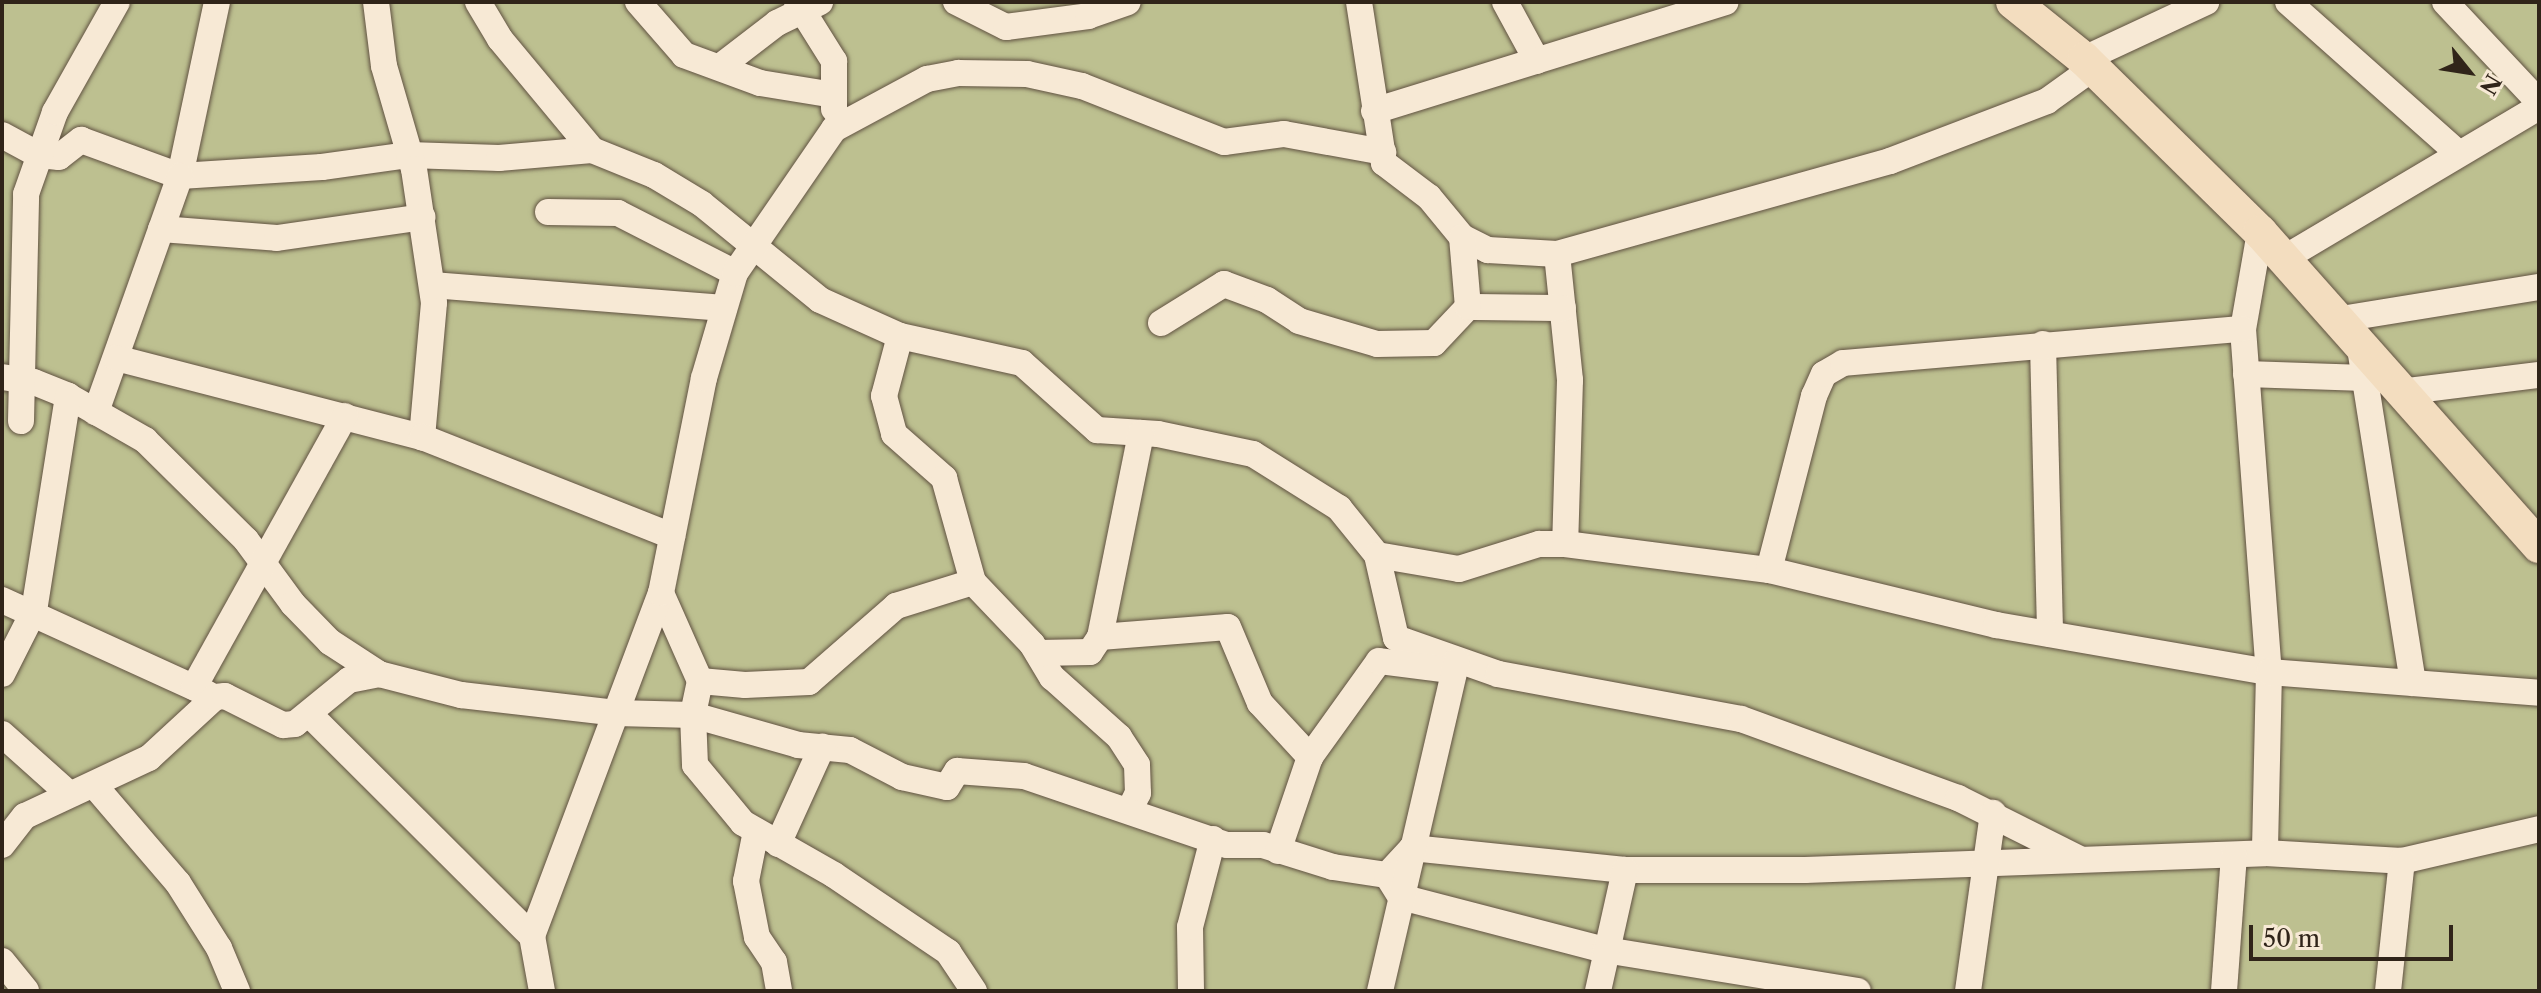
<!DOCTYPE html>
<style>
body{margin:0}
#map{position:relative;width:2541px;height:993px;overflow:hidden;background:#f3ddbf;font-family:"Libre Caslon Text",serif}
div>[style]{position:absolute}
.green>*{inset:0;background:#bdc090;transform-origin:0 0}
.roads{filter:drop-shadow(0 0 2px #615242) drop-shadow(0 0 2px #615242)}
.minor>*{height:26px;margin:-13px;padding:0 13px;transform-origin:13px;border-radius:13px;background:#f7e9d5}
.major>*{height:34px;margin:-17px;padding:0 17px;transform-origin:17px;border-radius:17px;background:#f3ddbf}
span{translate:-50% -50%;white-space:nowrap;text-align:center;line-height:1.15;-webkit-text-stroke:8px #f7e9d5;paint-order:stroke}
.frame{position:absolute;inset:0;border:4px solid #302419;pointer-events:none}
.north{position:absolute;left:2429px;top:32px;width:80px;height:80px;-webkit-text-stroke:6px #f7e9d5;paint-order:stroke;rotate:120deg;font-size:22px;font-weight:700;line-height:32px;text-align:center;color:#302419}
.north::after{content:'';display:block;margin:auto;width:28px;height:36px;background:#302419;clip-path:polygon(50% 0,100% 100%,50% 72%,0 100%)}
.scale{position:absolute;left:2249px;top:925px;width:204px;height:36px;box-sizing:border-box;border:4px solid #302419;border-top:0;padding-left:10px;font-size:24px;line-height:28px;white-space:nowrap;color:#302419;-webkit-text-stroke:6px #f7e9d5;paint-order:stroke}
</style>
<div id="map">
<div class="green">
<i style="left:2px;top:2px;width:2537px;height:989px"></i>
</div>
<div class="roads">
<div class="minor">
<i style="left:217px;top:2px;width:178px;rotate:102deg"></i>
<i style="left:180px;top:176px;width:142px;rotate:-3.6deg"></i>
<i style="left:322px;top:167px;width:88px;rotate:-7.9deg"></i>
<i style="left:409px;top:155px;width:90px;rotate:1.9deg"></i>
<i style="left:499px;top:158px;width:93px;rotate:-4.9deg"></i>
<i style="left:592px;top:150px;width:67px;rotate:22deg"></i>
<i style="left:654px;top:175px;width:56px;rotate:31.1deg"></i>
<i style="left:702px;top:204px;width:152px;rotate:39.1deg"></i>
<i style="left:820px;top:300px;width:88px;rotate:24.2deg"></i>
<i style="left:900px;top:336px;width:125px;rotate:12.5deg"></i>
<i style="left:1022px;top:363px;width:101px;rotate:41.8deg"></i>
<i style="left:1097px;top:430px;width:61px;rotate:3.8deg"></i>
<i style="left:1158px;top:434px;width:97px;rotate:11.9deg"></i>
<i style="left:1253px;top:454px;width:102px;rotate:32.1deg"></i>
<i style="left:1339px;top:508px;width:60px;rotate:51deg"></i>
<i style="left:1377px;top:555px;width:85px;rotate:77.1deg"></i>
<i style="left:1396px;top:638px;width:108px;rotate:19.4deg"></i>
<i style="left:1498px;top:674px;width:247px;rotate:10.5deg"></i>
<i style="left:1741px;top:719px;width:231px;rotate:20deg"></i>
<i style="left:1958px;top:798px;width:134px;rotate:26.6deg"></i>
<i style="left:376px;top:2px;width:64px;rotate:82.9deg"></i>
<i style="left:384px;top:66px;width:107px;rotate:73.8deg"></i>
<i style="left:414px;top:169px;width:135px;rotate:81.5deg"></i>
<i style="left:434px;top:303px;width:135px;rotate:95.1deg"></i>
<i style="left:478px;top:2px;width:43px;rotate:59.3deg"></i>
<i style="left:500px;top:39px;width:144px;rotate:50.3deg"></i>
<i style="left:638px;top:2px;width:70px;rotate:49deg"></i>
<i style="left:684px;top:55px;width:81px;rotate:20.2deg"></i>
<i style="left:760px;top:83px;width:75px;rotate:9.2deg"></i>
<i style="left:797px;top:2px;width:70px;rotate:57.9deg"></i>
<i style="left:834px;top:61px;width:48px;rotate:90deg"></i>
<i style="left:956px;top:2px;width:56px;rotate:26.6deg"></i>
<i style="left:1006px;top:27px;width:83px;rotate:-7.6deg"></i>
<i style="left:1088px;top:16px;width:42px;rotate:-19.3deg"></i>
<i style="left:1359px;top:2px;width:163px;rotate:81.2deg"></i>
<i style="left:1384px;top:163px;width:56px;rotate:37.1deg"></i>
<i style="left:1429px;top:197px;width:52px;rotate:50.5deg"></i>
<i style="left:1462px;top:237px;width:29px;rotate:27deg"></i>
<i style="left:1488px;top:250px;width:69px;rotate:3.3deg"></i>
<i style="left:1557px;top:254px;width:346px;rotate:-15.6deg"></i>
<i style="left:1890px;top:161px;width:168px;rotate:-20.9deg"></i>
<i style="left:2047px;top:101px;width:57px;rotate:-35.7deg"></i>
<i style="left:1505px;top:2px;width:67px;rotate:61.5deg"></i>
<i style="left:2288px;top:2px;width:227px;rotate:41.6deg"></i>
<i style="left:2445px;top:2px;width:137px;rotate:46.8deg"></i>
<i style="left:2084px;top:59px;width:135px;rotate:-25deg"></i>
<i style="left:721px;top:66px;width:71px;rotate:-37.5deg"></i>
<i style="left:777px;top:23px;width:48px;rotate:-26deg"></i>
<i style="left:1374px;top:111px;width:368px;rotate:-17.2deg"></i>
<i style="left:2px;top:135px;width:42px;rotate:28.4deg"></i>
<i style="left:39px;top:155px;width:20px;rotate:6deg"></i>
<i style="left:59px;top:157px;width:28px;rotate:-38deg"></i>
<i style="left:81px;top:140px;width:105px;rotate:20deg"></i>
<i style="left:180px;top:176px;width:251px;rotate:109.6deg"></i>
<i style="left:548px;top:212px;width:70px;rotate:0.8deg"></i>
<i style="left:618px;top:213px;width:131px;rotate:27.1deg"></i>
<i style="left:161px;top:229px;width:116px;rotate:4.4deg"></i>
<i style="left:277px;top:238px;width:147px;rotate:-8.2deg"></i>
<i style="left:2260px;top:232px;width:98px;rotate:99.9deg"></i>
<i style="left:2243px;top:329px;width:344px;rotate:85.7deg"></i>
<i style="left:2269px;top:672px;width:181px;rotate:91.3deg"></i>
<i style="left:1557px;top:254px;width:127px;rotate:84.1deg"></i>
<i style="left:1570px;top:380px;width:164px;rotate:91.7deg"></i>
<i style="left:2283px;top:259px;width:298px;rotate:-30.7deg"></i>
<i style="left:432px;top:285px;width:293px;rotate:4.5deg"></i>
<i style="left:1468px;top:307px;width:95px;rotate:0.6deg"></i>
<i style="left:2335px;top:320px;width:207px;rotate:-9.2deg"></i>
<i style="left:1161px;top:323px;width:74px;rotate:-31.8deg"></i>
<i style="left:1224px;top:284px;width:46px;rotate:20.4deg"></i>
<i style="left:1267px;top:300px;width:38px;rotate:33deg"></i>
<i style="left:1299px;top:321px;width:81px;rotate:16.4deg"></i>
<i style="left:1377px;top:344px;width:57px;rotate:-1deg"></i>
<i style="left:1434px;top:343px;width:50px;rotate:-46.6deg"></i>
<i style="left:1468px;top:307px;width:70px;rotate:-94.9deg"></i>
<i style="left:900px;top:336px;width:62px;rotate:104.9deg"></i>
<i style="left:884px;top:396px;width:39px;rotate:75deg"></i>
<i style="left:894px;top:434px;width:67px;rotate:41.3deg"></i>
<i style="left:944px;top:478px;width:108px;rotate:74.4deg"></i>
<i style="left:973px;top:582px;width:86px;rotate:46.4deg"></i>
<i style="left:1032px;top:644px;width:39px;rotate:59deg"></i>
<i style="left:1052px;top:677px;width:90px;rotate:41.8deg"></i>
<i style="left:1119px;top:737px;width:33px;rotate:57deg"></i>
<i style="left:1137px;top:765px;width:28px;rotate:88deg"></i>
<i style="left:1138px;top:793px;width:18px;rotate:117deg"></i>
<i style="left:2043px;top:344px;width:290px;rotate:88.6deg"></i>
<i style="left:2360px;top:348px;width:339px;rotate:81deg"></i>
<i style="left:116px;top:358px;width:316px;rotate:14.5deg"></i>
<i style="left:422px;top:437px;width:269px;rotate:21.6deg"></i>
<i style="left:2246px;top:374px;width:119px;rotate:1.9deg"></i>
<i style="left:2px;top:377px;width:32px;rotate:9deg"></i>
<i style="left:34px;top:382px;width:37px;rotate:22deg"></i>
<i style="left:68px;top:396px;width:89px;rotate:29.7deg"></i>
<i style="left:145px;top:440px;width:142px;rotate:44.7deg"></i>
<i style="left:246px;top:540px;width:79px;rotate:53.7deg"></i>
<i style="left:293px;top:604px;width:53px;rotate:45.8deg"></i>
<i style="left:330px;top:642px;width:59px;rotate:33.1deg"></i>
<i style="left:379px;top:674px;width:85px;rotate:14.4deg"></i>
<i style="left:461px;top:695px;width:156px;rotate:6.6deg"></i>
<i style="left:616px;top:713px;width:77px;rotate:1.5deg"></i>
<i style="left:693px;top:715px;width:50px;rotate:87.7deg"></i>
<i style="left:695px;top:765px;width:75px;rotate:50.4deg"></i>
<i style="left:743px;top:823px;width:105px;rotate:29.7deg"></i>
<i style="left:834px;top:875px;width:138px;rotate:34deg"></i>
<i style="left:948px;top:952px;width:47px;rotate:56.3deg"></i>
<i style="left:2400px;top:392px;width:140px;rotate:-7deg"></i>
<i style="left:21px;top:421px;width:227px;rotate:-88.7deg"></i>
<i style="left:26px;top:194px;width:87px;rotate:-70.5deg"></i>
<i style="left:55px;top:112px;width:126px;rotate:-60.6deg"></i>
<i style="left:1377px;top:555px;width:83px;rotate:9.7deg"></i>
<i style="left:1459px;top:569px;width:84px;rotate:-17.4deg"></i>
<i style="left:1539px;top:544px;width:26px"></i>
<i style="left:1565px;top:544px;width:206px;rotate:7.3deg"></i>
<i style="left:1769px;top:570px;width:234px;rotate:13.6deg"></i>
<i style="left:1996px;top:625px;width:277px;rotate:9.8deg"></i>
<i style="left:2269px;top:672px;width:271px;rotate:4.4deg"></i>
<i style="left:1769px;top:570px;width:180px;rotate:-75.5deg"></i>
<i style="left:1814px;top:396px;width:24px;rotate:-66deg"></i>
<i style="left:1824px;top:374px;width:22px;rotate:-30deg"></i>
<i style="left:1843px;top:363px;width:401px;rotate:-4.9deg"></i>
<i style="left:661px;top:593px;width:96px;rotate:66.1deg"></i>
<i style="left:700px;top:681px;width:35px;rotate:102deg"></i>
<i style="left:693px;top:715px;width:109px;rotate:15.9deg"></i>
<i style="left:798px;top:745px;width:52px;rotate:5.5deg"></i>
<i style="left:850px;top:750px;width:59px;rotate:27.4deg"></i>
<i style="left:902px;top:777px;width:46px;rotate:12.5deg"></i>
<i style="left:947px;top:787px;width:19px;rotate:-58deg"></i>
<i style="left:957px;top:771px;width:67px;rotate:4.3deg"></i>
<i style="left:1024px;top:776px;width:214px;rotate:18.8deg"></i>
<i style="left:1227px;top:845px;width:36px"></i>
<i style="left:1263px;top:845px;width:73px;rotate:17.4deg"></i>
<i style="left:1333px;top:867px;width:55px;rotate:8.4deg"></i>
<i style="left:1387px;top:875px;width:37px;rotate:-47deg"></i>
<i style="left:1412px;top:848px;width:214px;rotate:5.9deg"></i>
<i style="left:1625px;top:870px;width:180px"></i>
<i style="left:1805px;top:870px;width:460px;rotate:-2.1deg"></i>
<i style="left:2265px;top:853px;width:137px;rotate:3.3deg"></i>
<i style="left:2402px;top:861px;width:141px;rotate:-13.1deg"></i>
<i style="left:2px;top:600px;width:226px;rotate:24.5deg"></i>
<i style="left:1100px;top:637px;width:208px;rotate:-78.6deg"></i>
<i style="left:1038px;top:653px;width:52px;rotate:-1.1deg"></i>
<i style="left:1090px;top:652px;width:18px;rotate:-56deg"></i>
<i style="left:1100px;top:637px;width:128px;rotate:-4.5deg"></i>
<i style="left:1228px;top:627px;width:82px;rotate:67.2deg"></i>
<i style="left:1260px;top:703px;width:74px;rotate:47.2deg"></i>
<i style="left:2px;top:674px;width:71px;rotate:-63.1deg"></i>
<i style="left:34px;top:611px;width:218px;rotate:-81deg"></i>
<i style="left:700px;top:681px;width:45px;rotate:5.1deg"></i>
<i style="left:745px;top:685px;width:64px;rotate:-2.7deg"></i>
<i style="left:809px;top:682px;width:116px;rotate:-41.1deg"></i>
<i style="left:896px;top:606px;width:81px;rotate:-17.3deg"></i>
<i style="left:194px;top:687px;width:310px;rotate:-60.9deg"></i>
<i style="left:309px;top:714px;width:315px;rotate:44.9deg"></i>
<i style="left:2px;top:734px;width:90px;rotate:41.8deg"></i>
<i style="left:94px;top:785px;width:129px;rotate:49.4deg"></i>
<i style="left:178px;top:883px;width:77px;rotate:57.8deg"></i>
<i style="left:219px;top:948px;width:47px;rotate:67.3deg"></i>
<i style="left:756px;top:831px;width:51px;rotate:101.3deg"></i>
<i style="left:746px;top:881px;width:57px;rotate:78.9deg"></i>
<i style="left:757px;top:937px;width:30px;rotate:56deg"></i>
<i style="left:774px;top:962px;width:29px;rotate:80deg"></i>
<i style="left:778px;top:844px;width:107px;rotate:-65.6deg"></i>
<i style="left:2px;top:845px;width:37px;rotate:-52deg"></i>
<i style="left:25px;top:816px;width:137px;rotate:-25.1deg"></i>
<i style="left:149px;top:758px;width:90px;rotate:-42.7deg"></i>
<i style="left:215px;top:697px;width:10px;rotate:-6deg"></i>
<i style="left:225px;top:696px;width:65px;rotate:26.6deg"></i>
<i style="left:283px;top:725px;width:12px;rotate:-5deg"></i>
<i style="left:295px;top:724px;width:70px;rotate:-39.2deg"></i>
<i style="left:349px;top:680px;width:31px;rotate:-11deg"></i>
<i style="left:1278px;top:851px;width:99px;rotate:-71.2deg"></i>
<i style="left:1310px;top:757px;width:118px;rotate:-54.3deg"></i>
<i style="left:1379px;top:661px;width:71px;rotate:7.3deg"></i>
<i style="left:1387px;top:875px;width:26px;rotate:58deg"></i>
<i style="left:1401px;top:897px;width:211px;rotate:14.6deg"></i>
<i style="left:1605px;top:950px;width:256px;rotate:9.2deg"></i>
<i style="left:2px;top:961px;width:38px;rotate:51deg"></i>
<i style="left:542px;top:991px;width:56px;rotate:-100.3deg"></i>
<i style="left:532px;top:936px;width:366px;rotate:-69.4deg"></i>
<i style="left:661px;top:593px;width:219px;rotate:-78.7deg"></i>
<i style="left:704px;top:378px;width:109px;rotate:-73.6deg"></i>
<i style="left:735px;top:273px;width:175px;rotate:-55.5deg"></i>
<i style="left:834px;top:129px;width:106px;rotate:-28.3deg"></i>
<i style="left:927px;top:79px;width:32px;rotate:-11deg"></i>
<i style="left:958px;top:73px;width:69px;rotate:0.8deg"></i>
<i style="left:1027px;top:74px;width:56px;rotate:12.3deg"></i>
<i style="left:1082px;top:86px;width:153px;rotate:21.5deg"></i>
<i style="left:1224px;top:142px;width:61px;rotate:-7.6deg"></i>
<i style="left:1284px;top:134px;width:101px;rotate:10.3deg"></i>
<i style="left:1191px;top:991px;width:64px;rotate:-90.9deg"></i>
<i style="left:1190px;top:927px;width:91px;rotate:-75.4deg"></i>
<i style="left:1380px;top:991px;width:339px;rotate:-76.9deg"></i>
<i style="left:1598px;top:991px;width:124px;rotate:-77.4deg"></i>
<i style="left:1968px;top:991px;width:180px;rotate:-82deg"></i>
<i style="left:2224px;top:991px;width:135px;rotate:-85.8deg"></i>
<i style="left:2388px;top:991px;width:131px;rotate:-83.9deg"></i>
</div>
<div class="major">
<i style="left:2013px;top:2px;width:91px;rotate:38.8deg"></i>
<i style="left:2084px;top:59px;width:247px;rotate:44.5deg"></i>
<i style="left:2260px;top:232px;width:420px;rotate:48.4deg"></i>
</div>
</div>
<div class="frame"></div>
<div class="north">N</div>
<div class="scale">50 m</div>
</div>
